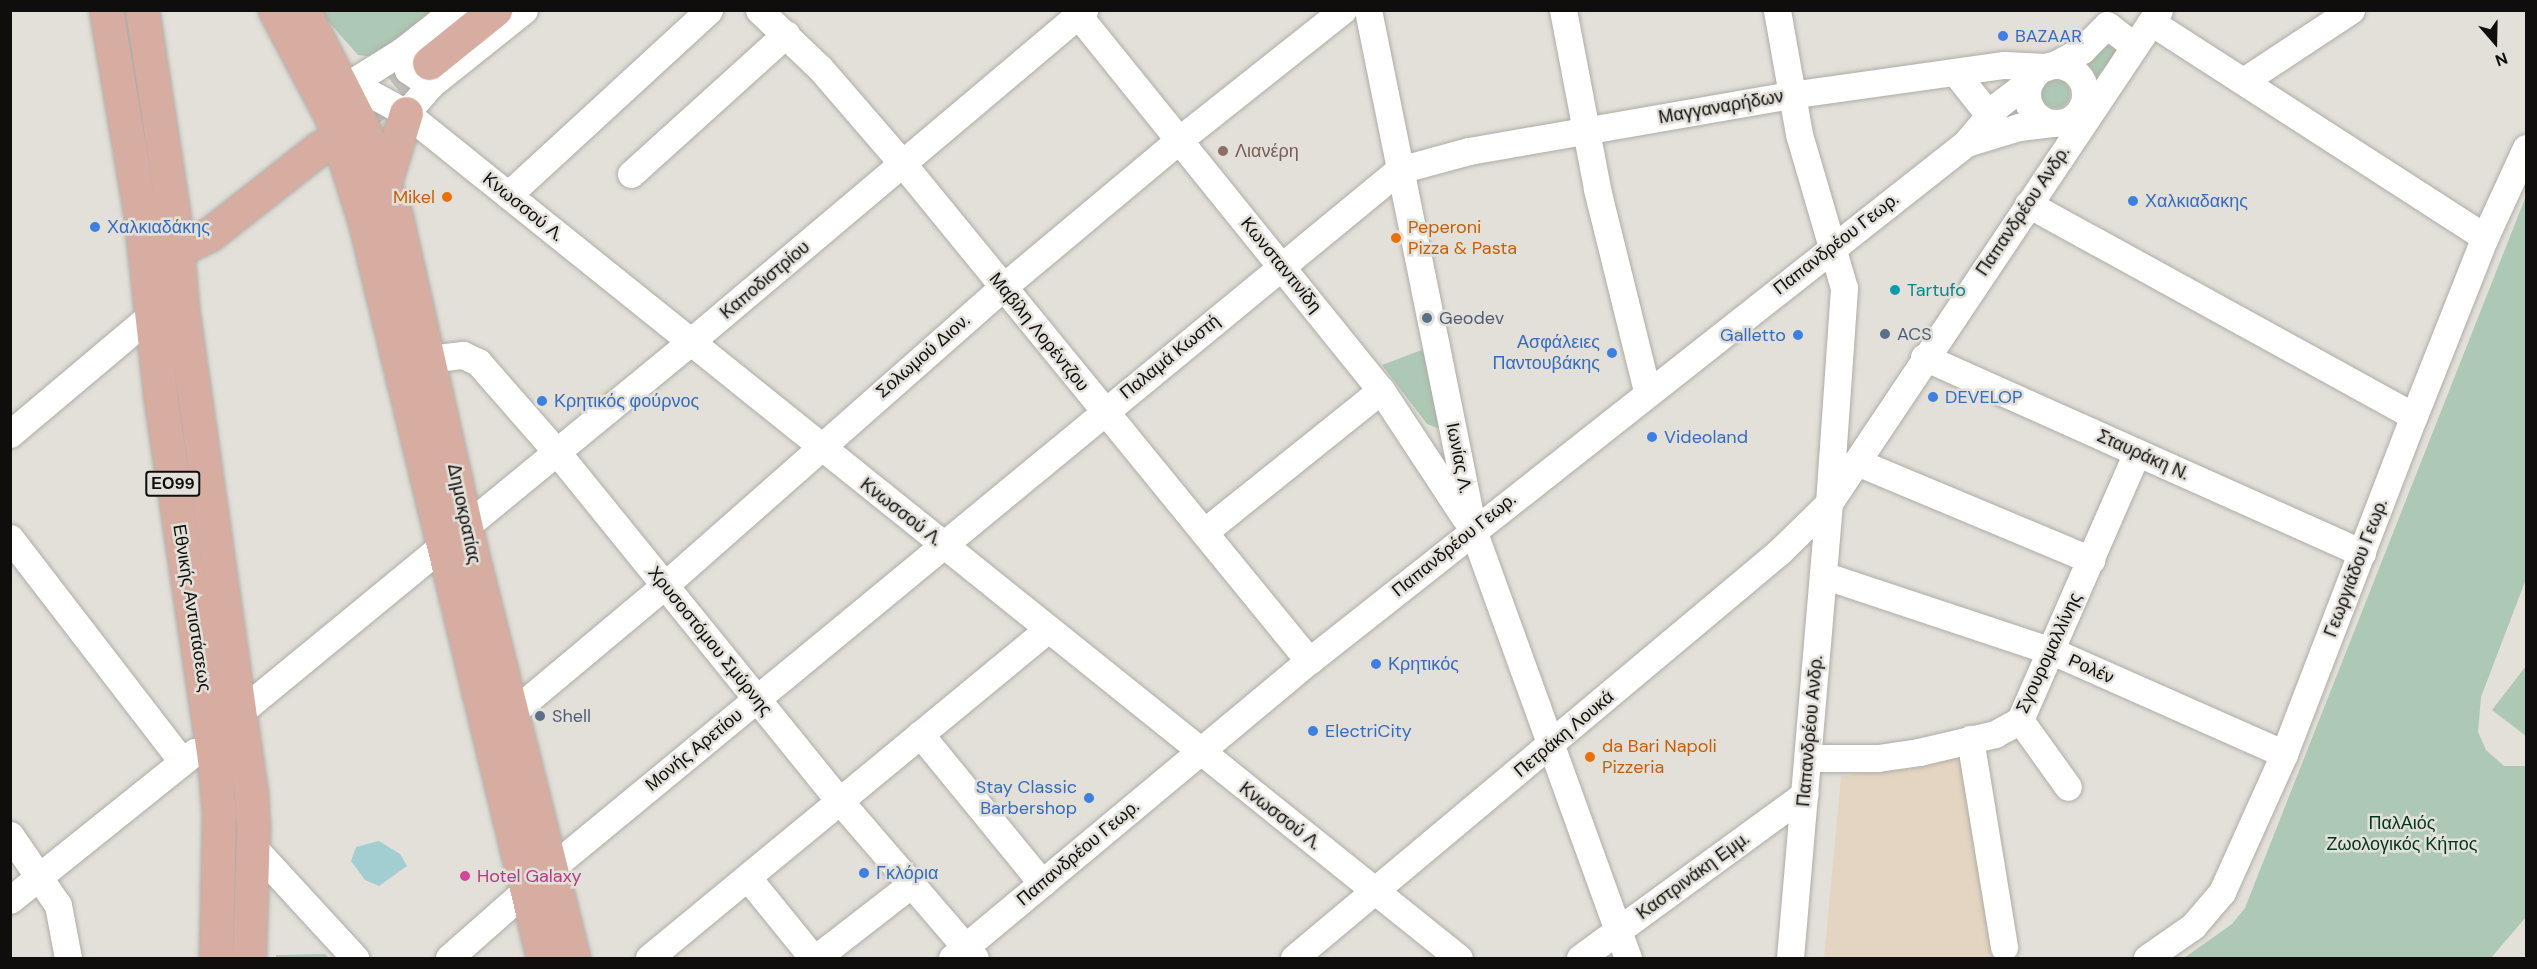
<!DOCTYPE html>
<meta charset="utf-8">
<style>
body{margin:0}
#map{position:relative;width:2537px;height:969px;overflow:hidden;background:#e3e0da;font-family:"DM Sans",sans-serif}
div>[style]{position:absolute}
.education>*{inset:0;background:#e3d5c1}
.green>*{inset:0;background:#adc8b4}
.round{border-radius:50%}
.water>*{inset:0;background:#a2cdd1}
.major-tunnel>*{height:33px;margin-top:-16.5px;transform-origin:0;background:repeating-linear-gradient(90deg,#c3c0bb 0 33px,transparent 0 49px)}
.roads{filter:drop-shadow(0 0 2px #afaca6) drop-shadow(0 0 2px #afaca6)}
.minor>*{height:27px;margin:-13.5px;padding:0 13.5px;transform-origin:13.5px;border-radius:13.5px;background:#fff}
.minor>.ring{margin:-13.5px;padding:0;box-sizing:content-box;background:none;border:27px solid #fff;border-radius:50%}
.major>*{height:33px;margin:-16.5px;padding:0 16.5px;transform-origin:16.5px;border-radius:16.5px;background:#d7aca1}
.dots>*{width:16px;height:16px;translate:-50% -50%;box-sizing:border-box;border:3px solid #e3e0da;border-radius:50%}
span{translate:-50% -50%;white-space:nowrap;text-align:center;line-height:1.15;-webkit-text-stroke:5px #e3e0da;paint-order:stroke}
.shield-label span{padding:2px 4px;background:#e3e0da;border:2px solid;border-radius:4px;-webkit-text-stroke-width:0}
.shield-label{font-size:16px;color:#0f0e0c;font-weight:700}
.shop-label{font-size:18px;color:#366cbe}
.left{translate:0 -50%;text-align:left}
.right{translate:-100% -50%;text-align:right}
.street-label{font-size:18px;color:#0f0e0c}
.education-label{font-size:18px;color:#785e54}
.food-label{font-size:18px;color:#c56008}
.culture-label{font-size:18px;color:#0d838f}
.service-label{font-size:18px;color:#4e5e75}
.park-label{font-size:18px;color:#00371a}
.hotel-label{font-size:18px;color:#b23c85}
.frame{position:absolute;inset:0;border:12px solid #0f0e0c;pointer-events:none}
.north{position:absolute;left:2465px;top:12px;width:60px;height:60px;-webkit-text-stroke:4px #e3e0da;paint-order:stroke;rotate:160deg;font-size:16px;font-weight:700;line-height:24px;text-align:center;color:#0f0e0c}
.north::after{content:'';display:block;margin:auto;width:21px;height:27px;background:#0f0e0c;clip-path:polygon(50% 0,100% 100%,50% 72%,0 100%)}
</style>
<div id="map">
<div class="education">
<i style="clip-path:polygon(1961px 754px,2001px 958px,1824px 958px,1841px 777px)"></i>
</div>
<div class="green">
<i style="clip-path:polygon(319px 11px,433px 11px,374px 57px,358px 55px)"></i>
<i style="clip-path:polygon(2103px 44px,2119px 49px,2097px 77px,2084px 58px)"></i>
<i class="round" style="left:2042px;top:80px;width:28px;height:28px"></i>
<i style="clip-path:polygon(2526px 196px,2526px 579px,2481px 697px,2478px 732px,2486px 750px,2504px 766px,2526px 766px,2526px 917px,2491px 958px,2184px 958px,2232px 924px,2245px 908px)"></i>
<i style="clip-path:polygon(1427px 348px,1440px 427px,1437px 428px,1427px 424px,1382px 365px)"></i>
<i style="clip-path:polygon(2526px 666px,2526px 736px,2492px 710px)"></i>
<i style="clip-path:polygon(325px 954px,329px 958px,276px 958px,276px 955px)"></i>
</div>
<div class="water">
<i style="clip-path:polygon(379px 841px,400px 854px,407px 866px,379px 886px,365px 880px,351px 861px,356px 847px)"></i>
</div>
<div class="major-tunnel">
<i style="left:358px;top:118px;width:90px;rotate:-37.8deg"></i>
</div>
<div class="roads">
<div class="minor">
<i style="left:759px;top:10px;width:84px;rotate:43.6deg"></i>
<i style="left:820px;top:68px;width:127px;rotate:49.2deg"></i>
<i style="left:903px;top:164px;width:642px;rotate:50.75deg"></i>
<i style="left:1074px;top:10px;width:489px;rotate:51.1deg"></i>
<i style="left:1381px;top:390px;width:153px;rotate:56.7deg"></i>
<i style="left:1368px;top:10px;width:530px;rotate:78.58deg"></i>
<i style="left:1473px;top:530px;width:455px;rotate:70.1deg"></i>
<i style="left:1563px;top:10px;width:182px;rotate:79.2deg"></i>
<i style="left:1597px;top:189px;width:208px;rotate:76.1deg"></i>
<i style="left:2151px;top:22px;width:397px;rotate:32.8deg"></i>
<i style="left:402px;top:51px;width:20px;rotate:72deg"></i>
<i style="left:408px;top:70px;width:27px;rotate:34deg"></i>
<i class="ring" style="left:2027px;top:65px;width:31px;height:31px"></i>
<i style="left:2054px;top:65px;width:32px;rotate:-28deg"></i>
<i style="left:2082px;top:50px;width:35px;rotate:-45deg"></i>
<i style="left:2107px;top:25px;width:34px;rotate:38deg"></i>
<i style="left:1955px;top:72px;width:55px;rotate:51.7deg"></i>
<i style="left:337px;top:75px;width:79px;rotate:28.8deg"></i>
<i style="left:406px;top:113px;width:1350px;rotate:38.75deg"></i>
<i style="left:2245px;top:80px;width:127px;rotate:-33.4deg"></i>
<i style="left:351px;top:83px;width:60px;rotate:-32.1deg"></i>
<i style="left:402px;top:51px;width:66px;rotate:-38.3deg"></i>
<i style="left:406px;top:113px;width:37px;rotate:-49deg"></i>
<i style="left:430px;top:85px;width:120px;rotate:-38.6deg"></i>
<i style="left:1966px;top:143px;width:55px;rotate:-16.8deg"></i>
<i style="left:2019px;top:127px;width:33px;rotate:-7deg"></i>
<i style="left:631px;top:174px;width:209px;rotate:-42.1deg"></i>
<i style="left:508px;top:195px;width:273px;rotate:-42.6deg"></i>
<i style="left:2028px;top:204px;width:440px;rotate:28.8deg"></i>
<i style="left:1924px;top:357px;width:480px;rotate:24.1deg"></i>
<i style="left:429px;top:359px;width:34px;rotate:-7deg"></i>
<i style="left:463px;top:355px;width:17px;rotate:25deg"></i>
<i style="left:478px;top:362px;width:118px;rotate:48.8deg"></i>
<i style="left:556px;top:451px;width:449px;rotate:51deg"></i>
<i style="left:839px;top:800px;width:208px;rotate:49.3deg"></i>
<i style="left:10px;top:434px;width:183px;rotate:-40.1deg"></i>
<i style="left:1857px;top:462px;width:254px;rotate:22.7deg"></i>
<i style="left:1204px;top:532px;width:227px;rotate:-38.7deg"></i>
<i style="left:10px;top:538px;width:282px;rotate:52.4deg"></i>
<i style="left:1823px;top:575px;width:241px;rotate:18.4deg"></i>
<i style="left:2052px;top:651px;width:254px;rotate:23.9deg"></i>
<i style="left:240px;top:712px;width:581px;rotate:-39.41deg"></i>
<i style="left:689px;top:343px;width:517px;rotate:-40.13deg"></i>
<i style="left:512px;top:713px;width:199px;rotate:-39.9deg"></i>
<i style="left:665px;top:585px;width:449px;rotate:-41.4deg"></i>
<i style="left:1002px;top:288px;width:231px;rotate:-39.9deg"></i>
<i style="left:1179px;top:140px;width:209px;rotate:-38.4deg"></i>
<i style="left:2020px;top:720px;width:82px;rotate:54.4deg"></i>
<i style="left:920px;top:734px;width:193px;rotate:50.7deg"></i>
<i style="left:1970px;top:739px;width:211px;rotate:80.7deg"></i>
<i style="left:1808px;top:758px;width:70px"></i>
<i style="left:1878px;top:758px;width:41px;rotate:-8.3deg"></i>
<i style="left:1919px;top:752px;width:78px;rotate:-13.3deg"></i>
<i style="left:1995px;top:734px;width:29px;rotate:-29deg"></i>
<i style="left:2020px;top:720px;width:292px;rotate:-66.4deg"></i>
<i style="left:10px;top:835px;width:85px;rotate:55.6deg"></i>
<i style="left:58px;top:905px;width:54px;rotate:79.3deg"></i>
<i style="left:253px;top:847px;width:151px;rotate:47.4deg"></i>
<i style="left:748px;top:878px;width:103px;rotate:50.9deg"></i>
<i style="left:10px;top:900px;width:237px;rotate:-38.7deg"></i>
<i style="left:449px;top:958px;width:135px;rotate:-41.4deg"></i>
<i style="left:550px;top:869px;width:1100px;rotate:-39.47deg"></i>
<i style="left:1399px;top:170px;width:73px;rotate:-15.2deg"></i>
<i style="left:1469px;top:151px;width:326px;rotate:-9.9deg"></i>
<i style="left:1790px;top:95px;width:216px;rotate:-8deg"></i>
<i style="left:2004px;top:65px;width:42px;rotate:2.7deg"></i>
<i style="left:649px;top:958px;width:517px;rotate:-39.51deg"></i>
<i style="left:816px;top:958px;width:119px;rotate:-37.8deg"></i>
<i style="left:952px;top:958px;width:464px;rotate:-39.8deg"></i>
<i style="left:1309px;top:661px;width:837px;rotate:-38.25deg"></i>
<i style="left:1966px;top:143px;width:48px;rotate:-50deg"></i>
<i style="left:1997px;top:106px;width:43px;rotate:-37.4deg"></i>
<i style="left:1294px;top:958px;width:633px;rotate:-39.93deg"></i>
<i style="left:1779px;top:552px;width:70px;rotate:-44.4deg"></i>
<i style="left:1829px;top:503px;width:216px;rotate:-86deg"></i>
<i style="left:1844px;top:288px;width:160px;rotate:-106.3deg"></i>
<i style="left:1799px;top:134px;width:126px;rotate:-100.1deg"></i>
<i style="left:1580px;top:958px;width:278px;rotate:-36.1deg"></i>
<i style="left:1790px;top:958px;width:457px;rotate:-85.1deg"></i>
<i style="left:1829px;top:503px;width:593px;rotate:-56.2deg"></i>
<i style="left:2147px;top:958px;width:56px;rotate:-34.8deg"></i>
<i style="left:2193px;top:926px;width:45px;rotate:-49.5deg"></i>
<i style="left:2222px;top:892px;width:151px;rotate:-65.8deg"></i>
<i style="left:2284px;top:754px;width:362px;rotate:-69deg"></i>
<i style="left:2414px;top:416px;width:193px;rotate:-68.4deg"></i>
<i style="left:2485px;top:237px;width:98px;rotate:-65.3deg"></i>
</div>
<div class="major">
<i style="left:106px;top:10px;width:204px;rotate:80.4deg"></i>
<i style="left:140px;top:211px;width:190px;rotate:83.7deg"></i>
<i style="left:161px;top:400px;width:362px;rotate:81.6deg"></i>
<i style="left:214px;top:758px;width:55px;rotate:84.8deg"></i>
<i style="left:219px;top:813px;width:145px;rotate:91.2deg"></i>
<i style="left:142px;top:10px;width:218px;rotate:81.3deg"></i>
<i style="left:175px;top:225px;width:84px;rotate:85.2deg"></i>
<i style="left:182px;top:309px;width:489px;rotate:81.9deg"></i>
<i style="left:251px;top:793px;width:35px;rotate:87deg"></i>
<i style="left:253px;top:828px;width:130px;rotate:91.8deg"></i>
<i style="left:275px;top:10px;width:122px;rotate:62.2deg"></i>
<i style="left:332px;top:118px;width:109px;rotate:72.4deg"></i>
<i style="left:365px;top:222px;width:757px;rotate:76.4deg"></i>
<i style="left:303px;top:10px;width:135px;rotate:63.1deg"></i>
<i style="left:364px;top:130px;width:89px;rotate:69.5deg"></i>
<i style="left:395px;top:213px;width:363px;rotate:77.3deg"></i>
<i style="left:475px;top:567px;width:403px;rotate:75.9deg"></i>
<i style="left:429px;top:63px;width:85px;rotate:-38.8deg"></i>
<i style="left:385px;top:182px;width:72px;rotate:-73.1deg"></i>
<i style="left:158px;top:251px;width:28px;rotate:-10deg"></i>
<i style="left:186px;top:246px;width:25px;rotate:-26deg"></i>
<i style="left:209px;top:235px;width:142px;rotate:-38.2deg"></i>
</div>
</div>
<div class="dots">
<i style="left:2003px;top:36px;background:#3f7fe0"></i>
<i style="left:1223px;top:151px;background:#8d6e63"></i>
<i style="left:447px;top:197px;background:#e8710a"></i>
<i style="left:2133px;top:201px;background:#3f7fe0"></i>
<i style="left:95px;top:227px;background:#3f7fe0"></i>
<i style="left:1396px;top:238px;background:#e8710a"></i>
<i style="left:1895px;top:290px;background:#0f9aa8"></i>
<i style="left:1427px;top:318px;background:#5c6f8a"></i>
<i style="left:1885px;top:334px;background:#5c6f8a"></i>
<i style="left:1798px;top:335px;background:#3f7fe0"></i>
<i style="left:1612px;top:353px;background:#3f7fe0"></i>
<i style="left:1933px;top:397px;background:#3f7fe0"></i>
<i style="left:542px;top:401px;background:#3f7fe0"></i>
<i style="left:1652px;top:437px;background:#3f7fe0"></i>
<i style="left:1376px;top:664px;background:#3f7fe0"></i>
<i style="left:540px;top:716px;background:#5c6f8a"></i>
<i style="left:1313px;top:731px;background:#3f7fe0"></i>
<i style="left:1590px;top:757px;background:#e8710a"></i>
<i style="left:1089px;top:798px;background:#3f7fe0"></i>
<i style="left:864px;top:873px;background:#3f7fe0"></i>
<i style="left:465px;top:876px;background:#d1479c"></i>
</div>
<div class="shield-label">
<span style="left:173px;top:484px">ΕΟ99</span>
</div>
<div class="shop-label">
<span class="left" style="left:2015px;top:36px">BAZAAR</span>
<span class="left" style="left:2145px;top:201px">Χαλκιαδακης</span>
<span class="left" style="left:107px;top:227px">Χαλκιαδάκης</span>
<span class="right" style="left:1786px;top:335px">Galletto</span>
<span class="right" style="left:1600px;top:353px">Ασφάλειες<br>Παντουβάκης</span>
<span class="left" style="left:1945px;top:397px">DEVELOP</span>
<span class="left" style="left:554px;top:401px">Κρητικός φούρνος</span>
<span class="left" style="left:1664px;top:437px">Videoland</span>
<span class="left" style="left:1388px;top:664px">Κρητικός</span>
<span class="left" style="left:1325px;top:731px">ElectriCity</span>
<span class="right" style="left:1077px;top:798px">Stay Classic<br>Barbershop</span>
<span class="left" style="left:876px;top:873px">Γκλόρια</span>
</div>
<div class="street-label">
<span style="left:1721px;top:107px;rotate:-10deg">Μαγγαναρήδων</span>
<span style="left:523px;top:207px;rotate:39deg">Κνωσσού Λ.</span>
<span style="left:2023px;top:211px;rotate:-56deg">Παπανδρέου Ανδρ.</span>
<span style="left:1836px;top:244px;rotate:-38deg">Παπανδρέου Γεωρ.</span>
<span style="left:1281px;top:265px;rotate:51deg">Κωνσταντινίδη</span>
<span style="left:765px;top:280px;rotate:-40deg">Καποδιστρίου</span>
<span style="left:1039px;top:332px;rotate:51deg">Μαβίλη Λορέντζου</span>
<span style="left:923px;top:356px;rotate:-41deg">Σολωμού Διον.</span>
<span style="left:1170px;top:357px;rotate:-39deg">Παλαμά Κωστή</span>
<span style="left:2143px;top:455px;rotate:24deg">Σταυράκη Ν.</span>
<span style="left:1459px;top:458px;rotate:79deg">Ιωνίας Λ.</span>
<span style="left:901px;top:512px;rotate:38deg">Κνωσσού Λ.</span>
<span style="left:464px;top:514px;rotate:78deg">Δημοκρατίας</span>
<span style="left:1454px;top:545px;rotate:-39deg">Παπανδρέου Γεωρ.</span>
<span style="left:2356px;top:568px;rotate:-69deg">Γεωργιάδου Γεωρ.</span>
<span style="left:192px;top:608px;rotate:81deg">Εθνικής Αντιστάσεως</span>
<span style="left:710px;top:641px;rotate:51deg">Χρυσοστόμου Σμύρνης</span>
<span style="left:2049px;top:653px;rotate:-65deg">Σγουρομαλλίνης</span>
<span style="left:2091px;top:669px;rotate:24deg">Ρολέν</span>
<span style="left:1810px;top:731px;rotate:-85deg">Παπανδρέου Ανδρ.</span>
<span style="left:1564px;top:734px;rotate:-40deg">Πετράκη Λουκά</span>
<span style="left:694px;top:750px;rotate:-39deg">Μονής Αρετίου</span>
<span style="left:1280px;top:816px;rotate:38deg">Κνωσσού Λ.</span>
<span style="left:1078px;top:853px;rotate:-40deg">Παπανδρέου Γεωρ.</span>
<span style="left:1693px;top:876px;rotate:-36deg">Καστρινάκη Εμμ.</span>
</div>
<div class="education-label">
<span class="left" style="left:1235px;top:151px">Λιανέρη</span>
</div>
<div class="food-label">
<span class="right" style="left:435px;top:197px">Mikel</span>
<span class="left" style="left:1408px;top:238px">Peperoni<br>Pizza &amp; Pasta</span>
<span class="left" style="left:1602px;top:757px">da Bari Napoli<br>Pizzeria</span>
</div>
<div class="culture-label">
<span class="left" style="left:1907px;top:290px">Tartufo</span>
</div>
<div class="service-label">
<span class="left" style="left:1439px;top:318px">Geodev</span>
<span class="left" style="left:1897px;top:334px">ACS</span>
<span class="left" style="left:552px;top:716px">Shell</span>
</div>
<div class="park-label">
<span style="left:2402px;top:834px">ΠαλΑιός<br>Ζωολογικός Κήπος</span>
</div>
<div class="hotel-label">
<span class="left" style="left:477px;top:876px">Hotel Galaxy</span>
</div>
<div class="frame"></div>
<div class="north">N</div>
</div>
